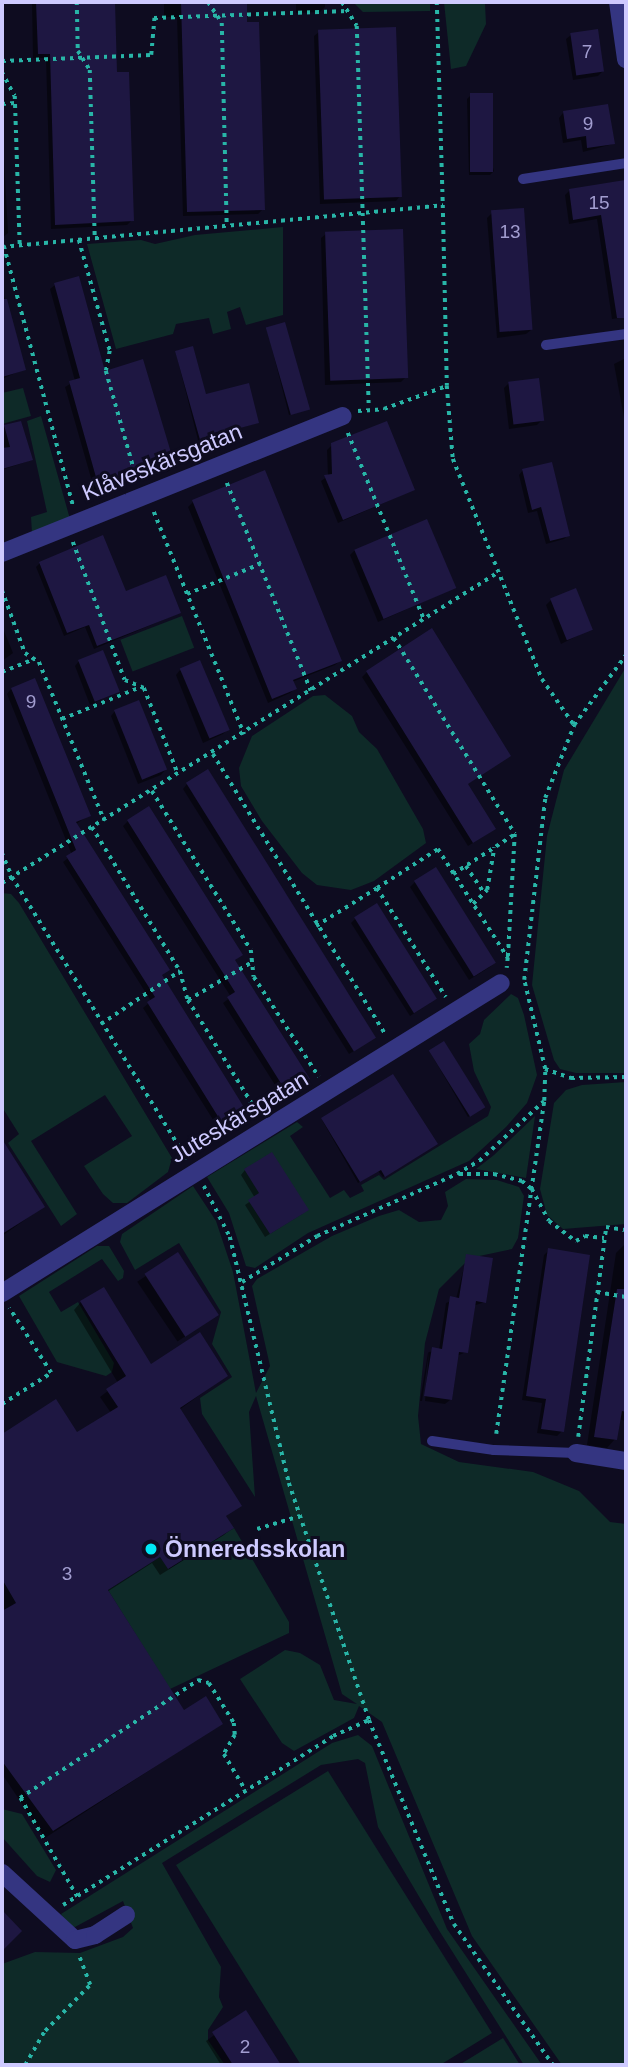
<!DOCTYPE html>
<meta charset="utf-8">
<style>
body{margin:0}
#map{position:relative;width:628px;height:2067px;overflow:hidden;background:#0e0c20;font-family:Helvetica,sans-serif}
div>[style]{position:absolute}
.green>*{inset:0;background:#0e2a28;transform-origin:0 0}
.shadow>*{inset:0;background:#0007;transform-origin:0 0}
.building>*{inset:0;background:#1e1742;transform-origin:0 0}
.path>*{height:3.5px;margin-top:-1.75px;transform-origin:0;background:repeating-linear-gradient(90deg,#28b5a7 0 3.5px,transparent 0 8.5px)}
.service>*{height:10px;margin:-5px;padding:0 5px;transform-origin:5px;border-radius:5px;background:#343581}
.minor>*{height:18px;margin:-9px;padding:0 9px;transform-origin:9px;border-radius:9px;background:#343581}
.dots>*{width:19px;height:19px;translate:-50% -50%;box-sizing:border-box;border:4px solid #0e0c20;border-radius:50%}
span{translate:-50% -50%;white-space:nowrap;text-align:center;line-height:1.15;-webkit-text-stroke:6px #0e0c20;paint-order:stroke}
.number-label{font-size:19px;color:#a29dd0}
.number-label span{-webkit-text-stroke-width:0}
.street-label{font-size:23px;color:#cecaff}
.poi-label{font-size:23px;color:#cecaff;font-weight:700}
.left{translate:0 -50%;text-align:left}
.frame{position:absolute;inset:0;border:4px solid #cecaff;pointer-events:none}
</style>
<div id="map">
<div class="green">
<i style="clip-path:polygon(353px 2px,430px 2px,430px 11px,363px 12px)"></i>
<i style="clip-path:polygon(444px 2px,485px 4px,486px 24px,466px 66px,451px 69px)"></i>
<i style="clip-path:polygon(283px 227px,283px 315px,246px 325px,240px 307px,227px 312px,231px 329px,213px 334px,209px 318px,176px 324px,173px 334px,116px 349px,87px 244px,141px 240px,155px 244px,195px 235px)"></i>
<i style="clip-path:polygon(23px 388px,31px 416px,2px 424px,2px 393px)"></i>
<i style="clip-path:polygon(41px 416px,70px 519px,32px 533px,31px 517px,47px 512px,27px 421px)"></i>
<i style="left:182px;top:616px;width:34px;height:66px;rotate:69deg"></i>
<i style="clip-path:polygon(626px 667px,626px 1073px,576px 1073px,560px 1069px,554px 1060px,532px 985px,547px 836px,564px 770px)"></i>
<i style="clip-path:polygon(325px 695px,352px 716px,359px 732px,377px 749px,423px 829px,426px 843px,374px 881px,351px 890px,317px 885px,302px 873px,262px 821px,241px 786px,239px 768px,252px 736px,313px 696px)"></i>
<i style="clip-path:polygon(2px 893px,11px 894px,19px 903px,172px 1158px,168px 1172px,127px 1203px,113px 1203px,103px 1194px,84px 1166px,132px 1136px,105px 1095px,31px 1141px,77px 1214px,61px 1226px,8px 1143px,19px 1134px,2px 1107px)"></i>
<i style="clip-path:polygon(511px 994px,518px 998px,524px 1015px,537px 1075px,527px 1103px,506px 1127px,469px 1161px,308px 1233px,255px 1268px,246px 1266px,229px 1213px,207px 1177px,297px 1122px,303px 1127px,290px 1136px,330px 1198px,344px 1190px,350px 1198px,364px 1191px,361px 1185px,379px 1175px,384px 1180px,488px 1116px,491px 1107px,474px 1071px,469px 1044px,480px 1034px,484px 1020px)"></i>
<i style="clip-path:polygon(626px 1082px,626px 1224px,563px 1229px,547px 1215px,540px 1189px,554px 1103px,566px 1090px,582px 1085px)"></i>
<i style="clip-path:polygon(535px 1116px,526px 1178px,476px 1169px,494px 1155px)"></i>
<i style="clip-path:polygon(466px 1179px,497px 1180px,519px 1187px,524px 1196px,518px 1238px,512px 1249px,470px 1258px,439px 1289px,425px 1343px,418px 1416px,421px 1444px,459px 1462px,533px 1472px,579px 1491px,610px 1522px,626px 1524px,626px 2065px,562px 2065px,472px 1936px,382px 1722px,359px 1706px,354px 1718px,294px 1751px,282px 1743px,240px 1679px,285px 1650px,300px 1653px,320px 1665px,334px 1700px,357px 1704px,342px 1694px,256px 1396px,249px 1412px,255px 1497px,202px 1414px,200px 1398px,232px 1377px,212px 1344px,221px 1312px,179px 1243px,135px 1270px,120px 1242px,122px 1234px,193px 1186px,216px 1221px,233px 1272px,256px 1393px,270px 1366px,252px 1286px,257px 1279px,332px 1236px,379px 1216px,399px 1210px,419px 1222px,441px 1220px,448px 1206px,445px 1192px)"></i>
<i style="clip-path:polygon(97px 1246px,109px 1246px,124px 1271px,123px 1278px,118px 1281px,102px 1259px,49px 1292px,61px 1312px,78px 1302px,114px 1363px,112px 1372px,106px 1376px,57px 1362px,19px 1296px)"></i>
<i style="clip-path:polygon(234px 1528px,289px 1622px,289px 1633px,170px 1689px,108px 1590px,160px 1557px,169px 1569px)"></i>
<i style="clip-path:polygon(358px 1735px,372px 1746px,447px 1929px,542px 2065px,524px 2065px,440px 1932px,378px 1827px,365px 1763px,358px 1759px,321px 1765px,162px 1863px,221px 1967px,219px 1997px,223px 2007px,208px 2030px,208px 2040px,225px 2065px,2px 2065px,2px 1964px,35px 1952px,80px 1953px,123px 1937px,133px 1928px,123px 1901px,75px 1927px,67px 1926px,61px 1914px,332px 1743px)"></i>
<i style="clip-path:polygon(328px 1771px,492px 2033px,440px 2065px,301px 2065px,176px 1865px)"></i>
<i style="clip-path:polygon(2px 1809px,22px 1814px,56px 1870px,50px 1882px,37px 1876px,2px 1837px)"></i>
<i style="clip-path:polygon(503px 2038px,520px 2065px,459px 2065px)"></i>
</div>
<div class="shadow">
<i style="clip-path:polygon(32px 2px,113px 2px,115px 74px,132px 220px,127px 225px,51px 229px,46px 58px,33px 58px)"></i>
<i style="clip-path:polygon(164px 2px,245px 2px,263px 209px,258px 214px,183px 216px,177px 17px,164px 17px)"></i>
<i style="clip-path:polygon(296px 2px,325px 2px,325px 7px,320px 12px,296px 13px)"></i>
<i style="clip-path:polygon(319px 32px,400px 196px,396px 201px,320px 204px,314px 36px)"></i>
<i style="clip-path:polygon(571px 35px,603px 71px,598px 76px,573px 80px,566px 39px)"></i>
<i style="clip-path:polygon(471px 95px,494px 171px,490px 175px,469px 175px,467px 99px)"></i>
<i style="clip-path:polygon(563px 113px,613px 144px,583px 152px,581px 140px,563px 143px,559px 118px)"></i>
<i style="clip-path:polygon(2px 123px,8px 233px,2px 238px)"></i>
<i style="clip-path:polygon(623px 182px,626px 317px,612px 319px,597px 219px,569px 224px,565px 195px,570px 190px)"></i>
<i style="clip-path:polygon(492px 213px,531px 330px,526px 334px,497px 338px,487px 218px)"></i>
<i style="clip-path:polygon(326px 234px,406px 377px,401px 382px,325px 385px,321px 238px)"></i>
<i style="clip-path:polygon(55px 285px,104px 373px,173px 466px,169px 471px,95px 492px,65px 387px,75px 381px,50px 289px)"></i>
<i style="clip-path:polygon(2px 288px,24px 369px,2px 379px)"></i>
<i style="clip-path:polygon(267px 329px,306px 410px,289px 415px)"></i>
<i style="clip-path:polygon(176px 353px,205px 396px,257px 423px,216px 435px,216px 443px,200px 448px)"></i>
<i style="clip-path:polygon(626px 358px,626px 428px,614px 364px)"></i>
<i style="clip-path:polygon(509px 383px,542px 420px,537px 425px,509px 429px,504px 388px)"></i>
<i style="clip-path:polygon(20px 423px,31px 460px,2px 470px,2px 428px)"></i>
<i style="clip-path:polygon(332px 445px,413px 490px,338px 523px,321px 481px,328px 476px,327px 450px)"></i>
<i style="clip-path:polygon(523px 470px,568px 535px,564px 539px,546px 544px,537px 511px,528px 513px,519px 475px)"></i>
<i style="clip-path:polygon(193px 502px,340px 661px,335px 665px,292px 682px,295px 689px,290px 693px,268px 703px,188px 507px)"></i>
<i style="clip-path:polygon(355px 550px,454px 588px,378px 622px,350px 555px)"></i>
<i style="clip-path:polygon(40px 563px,125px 594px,179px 613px,94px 649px,85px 627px,64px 636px,36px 567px)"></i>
<i style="clip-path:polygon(551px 600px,591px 629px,561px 644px,546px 605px)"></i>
<i style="clip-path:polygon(2px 626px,13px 653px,2px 661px)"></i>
<i style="clip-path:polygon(79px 661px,118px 691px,90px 705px,75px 666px)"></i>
<i style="clip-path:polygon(180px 670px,227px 730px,223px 734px,203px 743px,176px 675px)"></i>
<i style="clip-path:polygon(367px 672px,509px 756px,466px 785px,489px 833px,468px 846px,362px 677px)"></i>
<i style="clip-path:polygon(11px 689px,89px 815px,76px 824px,160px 976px,248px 1117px,222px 1134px,143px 1008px,151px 1001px,63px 862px,72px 855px,7px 694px)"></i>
<i style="clip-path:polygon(115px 711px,165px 770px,161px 775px,138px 784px,111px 716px)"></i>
<i style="clip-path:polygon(187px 784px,370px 1041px,349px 1054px,183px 789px)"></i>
<i style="clip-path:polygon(128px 821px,241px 955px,234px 961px,303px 1083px,282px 1096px,223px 1003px,231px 997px,123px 826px)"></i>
<i style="clip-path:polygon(415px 882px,494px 962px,490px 967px,469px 980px,410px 887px)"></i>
<i style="clip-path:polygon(356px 918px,430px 1003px,410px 1016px,351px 923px)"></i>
<i style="clip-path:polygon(430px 1052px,482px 1108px,468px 1117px)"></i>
<i style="clip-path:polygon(322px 1120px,434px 1146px,383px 1177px,378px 1171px,358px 1183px)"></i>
<i style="clip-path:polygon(2px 1142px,43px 1207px,2px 1236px)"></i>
<i style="clip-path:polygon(245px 1170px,302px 1214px,265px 1237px,245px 1205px,255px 1198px,241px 1175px)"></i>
<i style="clip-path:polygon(624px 1245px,626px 1421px,618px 1419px,615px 1439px,607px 1448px,587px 1445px,616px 1253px)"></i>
<i style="clip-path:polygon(549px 1250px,562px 1431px,557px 1436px,537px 1433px,542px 1403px,522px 1400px,544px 1255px)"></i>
<i style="left:177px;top:1255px;width:72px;height:48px;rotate:56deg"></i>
<i style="clip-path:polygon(467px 1256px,485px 1302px,473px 1306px,466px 1352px,457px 1356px,450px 1400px,445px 1404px,425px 1401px,429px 1352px,439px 1350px,446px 1303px,456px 1299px)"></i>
<i style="clip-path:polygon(81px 1302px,150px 1367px,226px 1376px,179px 1410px,239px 1505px,225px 1517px,231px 1528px,224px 1535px,160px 1575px,152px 1563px,107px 1592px,183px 1712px,221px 1724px,45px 1838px,2px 1774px,2px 1436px,56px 1402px,77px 1435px,111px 1413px,100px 1397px,118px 1383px,74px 1310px)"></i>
<i style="clip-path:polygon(429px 1352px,422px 1401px,420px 1401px,428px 1353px)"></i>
<i style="clip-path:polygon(245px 2013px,276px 2061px,271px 2065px,221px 2065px,206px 2041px)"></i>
</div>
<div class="building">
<i style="clip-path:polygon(36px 2px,115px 2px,117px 72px,129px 72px,134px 221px,55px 225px,50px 54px,38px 54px)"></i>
<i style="clip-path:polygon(181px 2px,247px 2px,247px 22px,259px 22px,265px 210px,187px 212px)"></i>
<i style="left:396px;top:27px;width:170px;height:78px;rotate:88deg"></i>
<i style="left:598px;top:29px;width:43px;height:28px;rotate:82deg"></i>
<i style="left:470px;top:93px;width:23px;height:79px"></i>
<i style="clip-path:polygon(608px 104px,615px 144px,587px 148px,586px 136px,567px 139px,563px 111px)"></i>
<i style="clip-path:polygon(625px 180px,626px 318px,617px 318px,601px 215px,573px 220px,569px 189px)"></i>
<i style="left:524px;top:208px;width:122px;height:33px;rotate:86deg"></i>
<i style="left:403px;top:229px;width:149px;height:78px;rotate:88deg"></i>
<i style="clip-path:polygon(79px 276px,105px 371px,143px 359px,175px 466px,99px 488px,69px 381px,80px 378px,54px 283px)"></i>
<i style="clip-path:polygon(2px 299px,7px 299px,26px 370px,2px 377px)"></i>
<i style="left:285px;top:322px;width:91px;height:20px;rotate:74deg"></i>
<i style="clip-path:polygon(193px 346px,206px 394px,249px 383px,259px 423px,218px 434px,220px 442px,202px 447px,175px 351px)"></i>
<i style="left:539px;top:378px;width:43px;height:31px;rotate:83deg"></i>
<i style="clip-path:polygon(21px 421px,33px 460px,2px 469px,2px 448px,10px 447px,4px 425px)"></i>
<i style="clip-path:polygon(387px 421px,415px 490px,343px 520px,324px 475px,332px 474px,331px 443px)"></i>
<i style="clip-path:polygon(552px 462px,570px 536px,550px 541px,541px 507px,532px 510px,522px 469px)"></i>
<i style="clip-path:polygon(265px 470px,342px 661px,293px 680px,297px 689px,272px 699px,192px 500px)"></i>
<i style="left:427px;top:519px;width:75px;height:79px;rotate:67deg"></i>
<i style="clip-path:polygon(103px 535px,126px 591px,166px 575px,181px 613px,97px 646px,89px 625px,67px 633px,39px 562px)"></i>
<i style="left:576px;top:588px;width:45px;height:28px;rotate:68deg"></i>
<i style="clip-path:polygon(432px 628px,511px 756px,468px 784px,496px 829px,473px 843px,366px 671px)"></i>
<i style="left:103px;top:650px;width:45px;height:27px;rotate:68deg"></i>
<i style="left:200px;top:660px;width:76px;height:22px;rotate:67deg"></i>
<i style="clip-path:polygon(35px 678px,91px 816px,76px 822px,170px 970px,162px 975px,250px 1117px,227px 1131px,147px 1002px,155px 997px,66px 856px,76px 850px,11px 688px)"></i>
<i style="left:139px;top:700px;width:75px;height:27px;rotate:68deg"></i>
<i style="left:208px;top:769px;width:317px;height:26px;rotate:58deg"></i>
<i style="clip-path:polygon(149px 806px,243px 955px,235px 960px,310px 1079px,287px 1093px,227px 997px,235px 992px,127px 820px)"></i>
<i style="left:436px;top:867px;width:113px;height:26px;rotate:58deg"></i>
<i style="left:377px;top:903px;width:113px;height:27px;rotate:58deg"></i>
<i style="left:444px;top:1041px;width:78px;height:18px;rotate:58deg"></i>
<i style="clip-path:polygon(393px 1074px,438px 1144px,385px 1177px,381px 1170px,360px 1182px,321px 1118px)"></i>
<i style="clip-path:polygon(2px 1139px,45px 1207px,2px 1234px)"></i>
<i style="clip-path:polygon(272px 1152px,309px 1210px,270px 1234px,248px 1200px,259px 1193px,244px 1169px)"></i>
<i style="clip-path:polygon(548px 1248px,590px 1255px,564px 1432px,541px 1429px,546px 1399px,526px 1396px)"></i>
<i style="left:178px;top:1252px;width:75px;height:40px;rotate:57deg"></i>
<i style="clip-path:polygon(466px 1254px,493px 1258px,486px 1303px,476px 1301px,468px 1353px,459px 1352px,452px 1400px,424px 1396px,432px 1347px,442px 1349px,450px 1296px,459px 1298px)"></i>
<i style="clip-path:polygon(104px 1287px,151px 1364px,200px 1332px,228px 1376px,180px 1408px,242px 1506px,226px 1516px,234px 1528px,168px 1569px,160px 1557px,108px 1590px,184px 1710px,206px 1696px,223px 1724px,53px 1831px,2px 1761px,2px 1611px,16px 1603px,2px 1579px,2px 1434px,56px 1399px,77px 1432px,118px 1407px,106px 1389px,126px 1376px,80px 1301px)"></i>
<i style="clip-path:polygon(617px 1289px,626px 1289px,626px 1412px,622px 1411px,617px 1440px,594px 1437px)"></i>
<i style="clip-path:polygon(2px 1910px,22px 1931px,2px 1951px)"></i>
<i style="clip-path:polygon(246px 2010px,281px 2065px,233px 2065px,212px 2032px)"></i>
</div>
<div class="path">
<i style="left:77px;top:2px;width:49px;rotate:88.8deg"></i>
<i style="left:78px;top:51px;width:22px;rotate:58deg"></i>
<i style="left:90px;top:70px;width:168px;rotate:88.3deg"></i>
<i style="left:208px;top:2px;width:25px;rotate:56deg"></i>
<i style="left:222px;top:23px;width:204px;rotate:88.6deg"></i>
<i style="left:342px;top:2px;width:28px;rotate:58deg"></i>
<i style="left:357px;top:26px;width:382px;rotate:88.2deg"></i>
<i style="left:437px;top:2px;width:203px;rotate:88.3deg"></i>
<i style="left:2px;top:61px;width:149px;rotate:-2.3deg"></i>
<i style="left:151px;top:55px;width:37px;rotate:-85deg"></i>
<i style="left:154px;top:18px;width:194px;rotate:-2.1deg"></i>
<i style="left:2px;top:72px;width:27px;rotate:62deg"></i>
<i style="left:15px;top:96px;width:149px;rotate:88.1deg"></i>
<i style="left:2px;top:104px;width:13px;rotate:-4deg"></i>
<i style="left:79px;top:240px;width:115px;rotate:74.4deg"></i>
<i style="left:110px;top:351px;width:20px;rotate:101deg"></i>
<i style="left:106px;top:371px;width:113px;rotate:74.1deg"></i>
<i style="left:4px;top:246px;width:268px;rotate:75.1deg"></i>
<i style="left:2px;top:247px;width:443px;rotate:-5.4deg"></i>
<i style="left:443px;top:205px;width:181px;rotate:88.7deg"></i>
<i style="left:447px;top:386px;width:73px;rotate:85.3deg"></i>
<i style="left:453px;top:459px;width:237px;rotate:68deg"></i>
<i style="left:542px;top:679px;width:56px;rotate:55.2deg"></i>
<i style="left:358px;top:411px;width:26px;rotate:-4deg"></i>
<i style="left:384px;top:409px;width:67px;rotate:-20.1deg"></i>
<i style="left:348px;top:433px;width:201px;rotate:67.8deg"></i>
<i style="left:227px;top:483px;width:224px;rotate:68deg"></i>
<i style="left:154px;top:512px;width:240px;rotate:67.9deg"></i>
<i style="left:73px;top:542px;width:147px;rotate:69.4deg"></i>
<i style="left:125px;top:680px;width:21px;rotate:23deg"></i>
<i style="left:144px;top:688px;width:92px;rotate:68.4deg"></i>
<i style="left:2px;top:590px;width:67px;rotate:69.9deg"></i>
<i style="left:25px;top:653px;width:17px;rotate:33deg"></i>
<i style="left:39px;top:662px;width:171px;rotate:67.6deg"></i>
<i style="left:187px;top:594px;width:79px;rotate:-22.3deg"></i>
<i style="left:394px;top:638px;width:230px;rotate:58.3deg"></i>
<i style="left:515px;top:834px;width:124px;rotate:93.2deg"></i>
<i style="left:2px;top:672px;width:35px;rotate:-22deg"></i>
<i style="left:62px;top:719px;width:85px;rotate:-22.1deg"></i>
<i style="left:213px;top:754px;width:330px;rotate:58.4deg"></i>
<i style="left:152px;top:791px;width:187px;rotate:58.1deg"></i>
<i style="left:251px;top:950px;width:27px;rotate:84deg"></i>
<i style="left:254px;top:977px;width:119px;rotate:57deg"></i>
<i style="left:92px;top:827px;width:169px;rotate:58.6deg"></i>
<i style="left:180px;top:971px;width:30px;rotate:75deg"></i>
<i style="left:188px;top:1000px;width:135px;rotate:58.3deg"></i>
<i style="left:2px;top:853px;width:26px;rotate:67deg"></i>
<i style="left:12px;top:877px;width:332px;rotate:58.2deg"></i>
<i style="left:466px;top:866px;width:32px;rotate:56deg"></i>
<i style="left:453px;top:874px;width:74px;rotate:-32.8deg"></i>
<i style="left:2px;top:883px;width:584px;rotate:-32.06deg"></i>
<i style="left:377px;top:888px;width:72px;rotate:-32.6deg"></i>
<i style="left:438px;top:849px;width:130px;rotate:57.3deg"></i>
<i style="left:508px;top:958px;width:10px;rotate:96deg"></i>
<i style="left:473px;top:904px;width:20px;rotate:-45deg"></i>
<i style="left:487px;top:890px;width:43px;rotate:-80.5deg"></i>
<i style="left:316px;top:926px;width:72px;rotate:-31.9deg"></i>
<i style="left:377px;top:888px;width:129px;rotate:57.7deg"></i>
<i style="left:188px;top:1000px;width:74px;rotate:-30.7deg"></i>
<i style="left:101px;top:1024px;width:95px;rotate:-33.9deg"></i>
<i style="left:545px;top:1069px;width:28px;rotate:19deg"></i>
<i style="left:571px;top:1078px;width:55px;rotate:-1deg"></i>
<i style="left:459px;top:1174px;width:35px"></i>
<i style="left:494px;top:1174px;width:29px;rotate:14deg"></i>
<i style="left:522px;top:1181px;width:13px;rotate:39deg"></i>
<i style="left:532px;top:1189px;width:36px;rotate:62deg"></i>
<i style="left:549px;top:1221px;width:34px;rotate:37deg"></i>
<i style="left:576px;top:1241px;width:10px;rotate:-29deg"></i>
<i style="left:585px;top:1236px;width:19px;rotate:6deg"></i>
<i style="left:204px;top:1186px;width:57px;rotate:63deg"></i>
<i style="left:230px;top:1237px;width:253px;rotate:76.5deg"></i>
<i style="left:289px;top:1483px;width:250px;rotate:71.3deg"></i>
<i style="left:369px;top:1720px;width:221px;rotate:67.4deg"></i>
<i style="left:454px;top:1924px;width:172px;rotate:54.9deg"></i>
<i style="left:242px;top:1282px;width:88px;rotate:-31.5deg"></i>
<i style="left:317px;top:1236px;width:153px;rotate:-23.9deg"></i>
<i style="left:457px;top:1174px;width:26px;rotate:-31deg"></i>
<i style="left:479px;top:1161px;width:88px;rotate:-42.7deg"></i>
<i style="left:597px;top:1292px;width:29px;rotate:10deg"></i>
<i style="left:2px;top:1404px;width:58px;rotate:-32.3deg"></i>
<i style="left:51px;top:1373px;width:77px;rotate:-122.9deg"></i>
<i style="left:496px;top:1434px;width:336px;rotate:-81.8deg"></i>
<i style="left:544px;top:1101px;width:32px;rotate:-88deg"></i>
<i style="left:545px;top:1069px;width:91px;rotate:-103.3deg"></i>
<i style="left:524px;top:980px;width:183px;rotate:-83.4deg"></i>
<i style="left:545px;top:798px;width:79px;rotate:-68.3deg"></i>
<i style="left:574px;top:725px;width:87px;rotate:-53.4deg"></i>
<i style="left:578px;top:1437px;width:212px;rotate:-82.4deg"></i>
<i style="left:606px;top:1227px;width:20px;rotate:9deg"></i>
<i style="left:257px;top:1529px;width:45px;rotate:-16.8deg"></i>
<i style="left:77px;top:1897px;width:114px;rotate:-119.9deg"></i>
<i style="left:20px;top:1798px;width:214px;rotate:-33.5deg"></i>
<i style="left:198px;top:1680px;width:11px;rotate:15deg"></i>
<i style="left:209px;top:1683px;width:47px;rotate:58deg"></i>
<i style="left:234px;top:1723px;width:12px;rotate:85deg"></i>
<i style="left:235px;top:1735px;width:22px;rotate:120deg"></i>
<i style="left:224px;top:1754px;width:43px;rotate:59.3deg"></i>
<i style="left:63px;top:1905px;width:319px;rotate:-32deg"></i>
<i style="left:333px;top:1736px;width:39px;rotate:-24deg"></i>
<i style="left:25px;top:2065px;width:39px;rotate:-60deg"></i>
<i style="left:45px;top:2031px;width:64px;rotate:-45.6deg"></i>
<i style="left:90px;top:1985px;width:30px;rotate:-111deg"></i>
</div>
<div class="service">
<i style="left:523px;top:179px;width:104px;rotate:-8.8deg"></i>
<i style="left:546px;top:345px;width:81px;rotate:-7.8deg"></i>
<i style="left:432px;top:1441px;width:63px;rotate:8.3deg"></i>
<i style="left:494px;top:1450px;width:82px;rotate:2.1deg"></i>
</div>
<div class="minor">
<i style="left:618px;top:2px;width:58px;rotate:82deg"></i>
<i style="left:2px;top:553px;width:367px;rotate:-21.9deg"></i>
<i style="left:2px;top:1293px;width:587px;rotate:-31.85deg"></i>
<i style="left:576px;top:1453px;width:51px;rotate:9.1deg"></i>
<i style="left:2px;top:1873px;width:99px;rotate:42.5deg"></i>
<i style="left:75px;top:1940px;width:21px;rotate:-14deg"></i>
<i style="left:95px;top:1935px;width:37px;rotate:-33deg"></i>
</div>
<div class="dots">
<i style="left:151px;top:1549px;background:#00e7f5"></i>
</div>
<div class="number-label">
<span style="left:587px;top:52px">7</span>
<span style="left:588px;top:124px">9</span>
<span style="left:599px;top:203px">15</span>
<span style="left:510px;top:232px">13</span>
<span style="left:31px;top:702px">9</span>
<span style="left:67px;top:1574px">3</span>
<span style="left:245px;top:2047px">2</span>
</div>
<div class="street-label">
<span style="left:162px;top:462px;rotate:-22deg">Klåveskärsgatan</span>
<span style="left:239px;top:1117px;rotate:-31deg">Juteskärsgatan</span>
</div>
<div class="poi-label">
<span class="left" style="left:165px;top:1549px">Önneredsskolan</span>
</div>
<div class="frame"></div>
</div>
